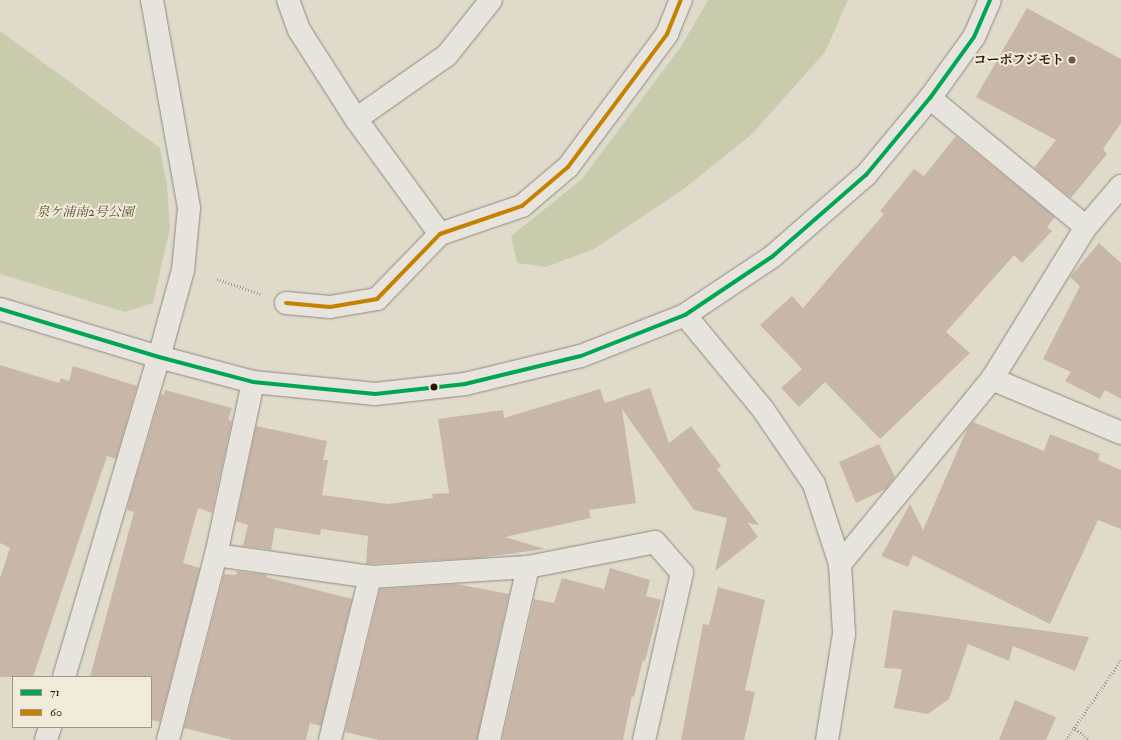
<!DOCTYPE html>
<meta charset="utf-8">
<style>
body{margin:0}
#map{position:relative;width:1121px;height:740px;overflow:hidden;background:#e0dacb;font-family:"IM FELL Double Pica","Noto Serif JP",serif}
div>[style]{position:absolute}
.green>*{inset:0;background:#c9ccac}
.building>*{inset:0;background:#c8b7a9}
.path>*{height:2.5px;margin-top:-1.25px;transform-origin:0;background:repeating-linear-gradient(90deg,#a29d95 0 1px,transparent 0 3px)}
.roads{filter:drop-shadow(0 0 1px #8f897e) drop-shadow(0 0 1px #8f897e)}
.minor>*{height:22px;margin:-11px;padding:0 11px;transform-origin:11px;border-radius:11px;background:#e7e4dd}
.tertiary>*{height:22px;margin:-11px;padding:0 11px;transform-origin:11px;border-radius:11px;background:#e7e4dd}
.bus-1>*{height:4px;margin:-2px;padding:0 2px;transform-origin:2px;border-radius:2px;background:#00a651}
.bus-2>*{height:4px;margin:-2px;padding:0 2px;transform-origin:2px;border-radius:2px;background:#c48200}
.dots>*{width:11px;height:11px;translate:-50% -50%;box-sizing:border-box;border:2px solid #f0ead8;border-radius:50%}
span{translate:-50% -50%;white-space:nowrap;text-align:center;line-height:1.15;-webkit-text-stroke:4px #f0ead8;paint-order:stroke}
.poi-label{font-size:13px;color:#2b1402;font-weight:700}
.right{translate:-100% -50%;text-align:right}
.park-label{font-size:13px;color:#5c5135;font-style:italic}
.legend{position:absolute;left:12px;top:676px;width:140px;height:52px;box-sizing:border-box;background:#f0ead8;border:1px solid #a19482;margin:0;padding:5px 7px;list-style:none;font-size:12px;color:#2b1402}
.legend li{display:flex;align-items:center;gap:8px;height:20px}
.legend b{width:20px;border:1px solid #a19482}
</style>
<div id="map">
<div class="green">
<i style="clip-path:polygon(708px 0,848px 0,825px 52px,752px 134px,685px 188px,594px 249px,546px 267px,517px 263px,511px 236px,582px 179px,680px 48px)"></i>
<i style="clip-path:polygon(0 31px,160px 148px,167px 185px,170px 228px,153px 303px,125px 312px,0 274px)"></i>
</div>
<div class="building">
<i style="clip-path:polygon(1027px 8px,1121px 59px,1121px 123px,1103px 149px,1107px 154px,1071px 198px,1034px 168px,1056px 140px,976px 97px)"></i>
<i style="clip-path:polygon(956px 136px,1055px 217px,1047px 227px,1052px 231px,1022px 263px,1014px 255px,946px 332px,970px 353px,880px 439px,825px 382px,799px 407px,781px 388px,802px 369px,760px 325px,792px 296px,803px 308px,884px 214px,880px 211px,914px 169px,924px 176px)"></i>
<i style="clip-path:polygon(1099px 243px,1121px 263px,1121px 399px,1105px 390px,1100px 399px,1065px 381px,1071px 372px,1043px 359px,1080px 286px,1070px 277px)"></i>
<i style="clip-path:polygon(0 365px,59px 383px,61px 378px,69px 381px,73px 366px,137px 386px,116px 459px,107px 456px,33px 677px,0 677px,0 578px,10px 548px,0 543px)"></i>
<i style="clip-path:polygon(650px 388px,669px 443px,691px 426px,721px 466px,717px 469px,759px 525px,748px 523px,758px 537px,715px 571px,727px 518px,694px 510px,622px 409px,636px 503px,589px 510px,591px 518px,505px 537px,545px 549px,479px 558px,370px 564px,366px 564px,368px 536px,321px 529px,320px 535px,275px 528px,271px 550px,243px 546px,248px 525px,236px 521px,256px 426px,327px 441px,323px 460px,328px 460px,322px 495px,388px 504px,433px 498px,432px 494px,449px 493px,438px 419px,503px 410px,504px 418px,600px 389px,605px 403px)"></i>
<i style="clip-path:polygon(165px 390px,232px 408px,228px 420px,232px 421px,212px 513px,198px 508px,183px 563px,200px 568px,160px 722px,151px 720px,151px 677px,90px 677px,134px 512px,127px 510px,130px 498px,161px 394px,164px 395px)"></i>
<i style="clip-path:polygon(973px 422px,1044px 451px,1050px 434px,1100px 454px,1098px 460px,1121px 470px,1121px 529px,1098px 520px,1050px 624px,913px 555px,908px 567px,881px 556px,910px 504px,923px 530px,967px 429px)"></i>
<i style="clip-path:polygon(879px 444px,895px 477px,886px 489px,856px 503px,839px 462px)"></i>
<i style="clip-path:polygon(610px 568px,650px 580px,646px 596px,661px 600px,645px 661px,643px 660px,634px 697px,632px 696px,623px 740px,502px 740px,534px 599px,554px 603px,562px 578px,604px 589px)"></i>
<i style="clip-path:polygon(237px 571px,267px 575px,266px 577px,352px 599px,321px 726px,310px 723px,306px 740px,233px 740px,184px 728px,224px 574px,236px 575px)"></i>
<i style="clip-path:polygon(456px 584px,509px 594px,477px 740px,379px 740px,345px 732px,380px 589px)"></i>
<i style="clip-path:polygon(718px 587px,765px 600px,745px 690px,755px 692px,744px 740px,681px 740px,703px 624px,709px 625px)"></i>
<i style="clip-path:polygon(893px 610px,916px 613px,1089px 637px,1075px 671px,1013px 646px,1009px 661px,968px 644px,949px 699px,928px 714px,894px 708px,902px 669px,884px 668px)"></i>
<i style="clip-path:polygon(1015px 700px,1056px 717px,1046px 740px,999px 740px)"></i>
</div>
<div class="path">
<i style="left:217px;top:279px;width:46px;rotate:18.8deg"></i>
<i style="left:1073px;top:727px;width:21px;rotate:37deg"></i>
<i style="left:1066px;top:740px;width:97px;rotate:-55.5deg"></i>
</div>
<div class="roads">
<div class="minor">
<i style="left:288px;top:0;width:32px;rotate:70deg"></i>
<i style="left:299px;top:30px;width:106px;rotate:57.4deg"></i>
<i style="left:356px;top:119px;width:142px;rotate:53.9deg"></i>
<i style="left:930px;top:98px;width:202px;rotate:39.6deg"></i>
<i style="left:356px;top:119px;width:111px;rotate:-35.1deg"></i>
<i style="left:447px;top:55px;width:70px;rotate:-51.3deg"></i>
<i style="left:286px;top:303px;width:44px;rotate:5.2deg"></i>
<i style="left:330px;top:307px;width:48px;rotate:-9.7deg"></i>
<i style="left:377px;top:299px;width:91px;rotate:-45.9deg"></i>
<i style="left:440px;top:234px;width:87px;rotate:-18.9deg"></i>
<i style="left:522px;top:206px;width:60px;rotate:-40.3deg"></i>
<i style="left:568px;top:167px;width:166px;rotate:-53.3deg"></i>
<i style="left:667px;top:34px;width:37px;rotate:-68deg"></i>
<i style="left:992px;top:379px;width:140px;rotate:22.7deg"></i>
<i style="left:216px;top:555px;width:156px;rotate:8.1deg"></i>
<i style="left:370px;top:577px;width:158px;rotate:-3.6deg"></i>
<i style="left:528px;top:567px;width:129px;rotate:-11.1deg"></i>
<i style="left:655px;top:542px;width:41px;rotate:48.9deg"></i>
<i style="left:682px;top:573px;width:171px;rotate:102.8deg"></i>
<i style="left:840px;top:564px;width:239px;rotate:-50.6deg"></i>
<i style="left:992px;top:379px;width:179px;rotate:-58.3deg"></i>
<i style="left:1086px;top:227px;width:54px;rotate:-49.5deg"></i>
<i style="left:64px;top:677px;width:334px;rotate:-73.5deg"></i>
<i style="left:46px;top:740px;width:14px;rotate:-73deg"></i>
<i style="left:168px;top:740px;width:191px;rotate:-75.5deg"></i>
<i style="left:216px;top:555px;width:177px;rotate:-77.9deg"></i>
<i style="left:330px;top:740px;width:168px;rotate:-76.2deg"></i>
<i style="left:489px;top:740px;width:177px;rotate:-77.3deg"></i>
</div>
<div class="tertiary">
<i style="left:152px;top:0;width:211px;rotate:79.9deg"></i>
<i style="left:189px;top:208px;width:62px;rotate:95.5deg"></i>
<i style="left:183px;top:270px;width:90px;rotate:105.4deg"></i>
<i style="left:0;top:309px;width:166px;rotate:16.8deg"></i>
<i style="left:159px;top:357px;width:97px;rotate:14.9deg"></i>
<i style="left:253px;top:382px;width:123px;rotate:5.6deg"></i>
<i style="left:375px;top:394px;width:91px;rotate:-6.3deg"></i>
<i style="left:465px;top:384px;width:119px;rotate:-13.6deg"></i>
<i style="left:581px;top:356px;width:112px;rotate:-21.5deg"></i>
<i style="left:685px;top:315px;width:106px;rotate:-33.8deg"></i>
<i style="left:773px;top:256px;width:123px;rotate:-41.1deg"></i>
<i style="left:866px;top:175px;width:100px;rotate:-50.3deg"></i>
<i style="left:930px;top:98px;width:75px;rotate:-54.2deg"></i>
<i style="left:974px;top:37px;width:40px;rotate:-66.6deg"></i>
<i style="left:685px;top:315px;width:121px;rotate:50.4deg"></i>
<i style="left:762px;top:408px;width:92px;rotate:55.6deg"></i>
<i style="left:814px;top:484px;width:84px;rotate:72deg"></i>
<i style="left:840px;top:564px;width:70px;rotate:86.7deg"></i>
<i style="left:844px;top:634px;width:107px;rotate:99.1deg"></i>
</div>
</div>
<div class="bus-1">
<i style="left:0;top:309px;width:166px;rotate:16.8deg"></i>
<i style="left:159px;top:357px;width:97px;rotate:14.9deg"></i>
<i style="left:253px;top:382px;width:123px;rotate:5.6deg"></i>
<i style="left:375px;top:394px;width:91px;rotate:-6.3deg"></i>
<i style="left:465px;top:384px;width:119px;rotate:-13.6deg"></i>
<i style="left:581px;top:356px;width:112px;rotate:-21.5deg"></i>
<i style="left:685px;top:315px;width:106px;rotate:-33.8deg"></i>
<i style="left:773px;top:256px;width:123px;rotate:-41.1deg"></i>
<i style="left:866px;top:175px;width:100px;rotate:-50.3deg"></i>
<i style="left:930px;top:98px;width:75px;rotate:-54.2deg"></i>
<i style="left:974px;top:37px;width:40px;rotate:-66.6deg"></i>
</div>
<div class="bus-2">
<i style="left:286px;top:303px;width:44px;rotate:5.2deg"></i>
<i style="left:330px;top:307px;width:48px;rotate:-9.7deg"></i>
<i style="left:377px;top:299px;width:91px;rotate:-45.9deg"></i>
<i style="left:440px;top:234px;width:87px;rotate:-18.9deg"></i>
<i style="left:522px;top:206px;width:60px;rotate:-40.3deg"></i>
<i style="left:568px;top:167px;width:166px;rotate:-53.3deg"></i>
<i style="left:667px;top:34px;width:37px;rotate:-68deg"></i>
</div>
<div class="dots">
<i style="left:1072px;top:60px;background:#6a5948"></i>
<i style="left:434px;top:387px;background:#2b1402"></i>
</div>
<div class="poi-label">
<span class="right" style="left:1064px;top:60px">コーポフジモト</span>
</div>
<div class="park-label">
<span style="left:85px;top:212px">泉ケ浦南2号公園</span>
</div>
<ul class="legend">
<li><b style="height:5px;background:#00a651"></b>71</li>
<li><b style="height:5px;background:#c48200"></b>60</li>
</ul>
</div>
